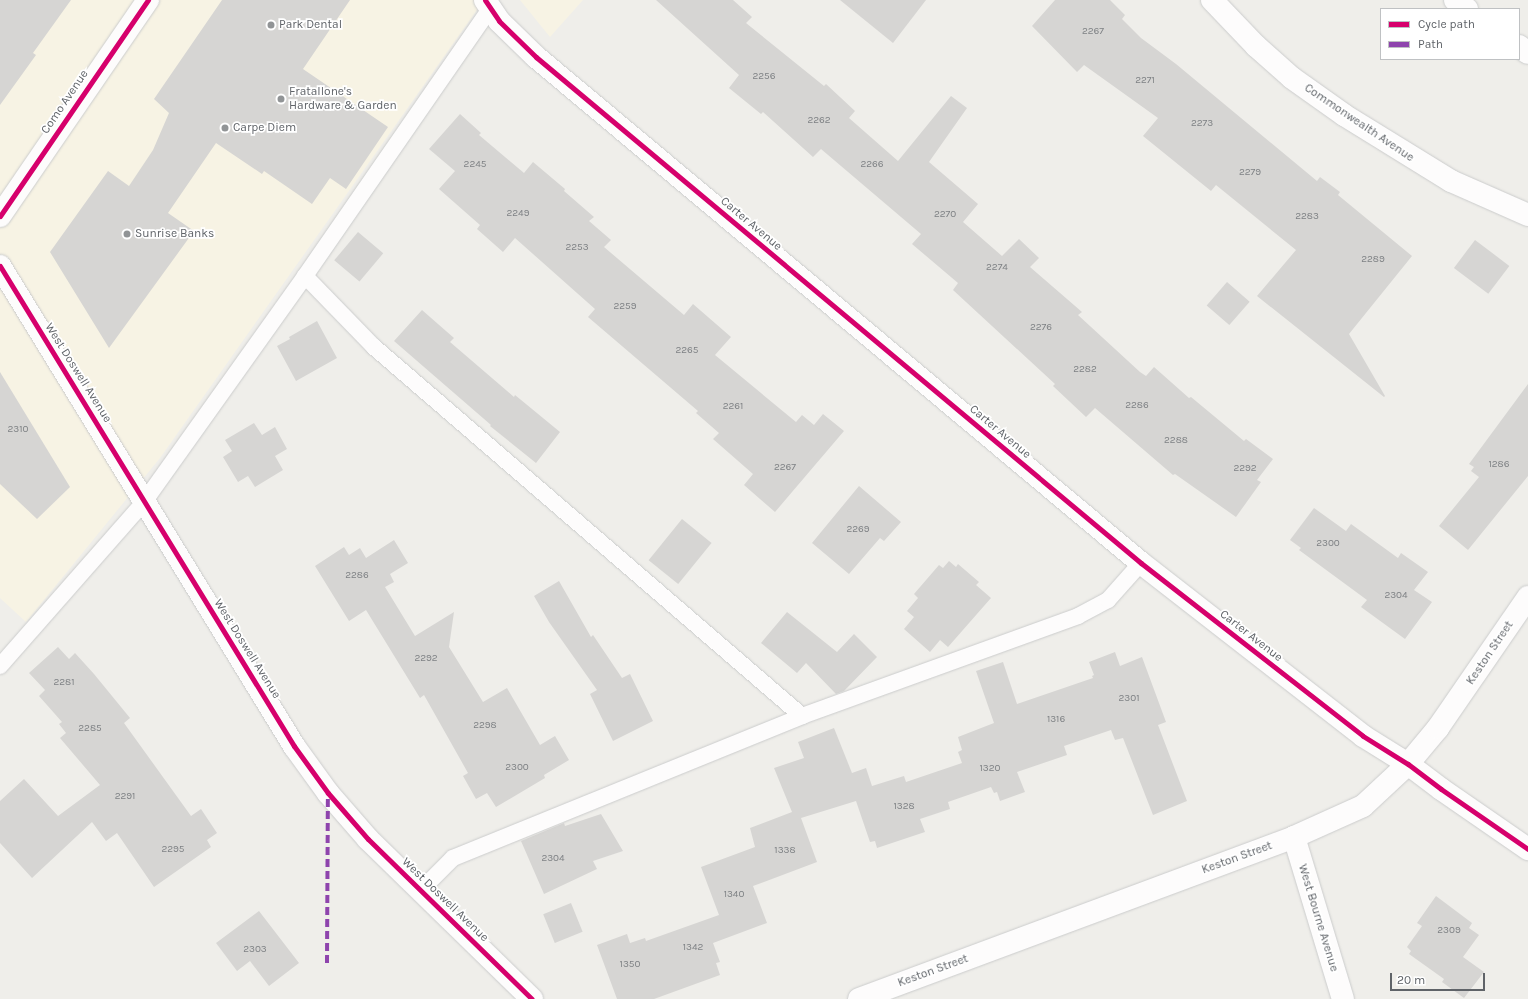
<!DOCTYPE html>
<style>
body{margin:0}
#map{position:relative;width:1528px;height:999px;overflow:hidden;background:#efeeea;font-family:Karla,sans-serif}
div>[style]{position:absolute}
.commercial>*{inset:0;background:#f7f3e4}
.building>*{inset:0;background:#d6d5d3;transform-origin:0 0}
.roads{filter:drop-shadow(0 0 1px #cbcccc) drop-shadow(0 0 1px #cbcccc)}
.service>*{height:16px;margin:-8px;padding:0 8px;transform-origin:8px;border-radius:8px;background:#fdfcfc}
.minor>*{height:22px;margin:-11px;padding:0 11px;transform-origin:11px;border-radius:11px;background:#fdfcfc}
.secondary>*{height:22px;margin:-11px;padding:0 11px;transform-origin:11px;border-radius:11px;background:#fdfcfc}
.quiet>*{height:4px;margin-top:-2px;transform-origin:0;background:repeating-linear-gradient(90deg,#8e44ad 0 8px,transparent 0 12px)}
.cycleway>*{height:5px;margin:-2.5px;padding:0 2.5px;transform-origin:2.5px;border-radius:2.5px;background:#d6006c}
.dots>*{width:11px;height:11px;translate:-50% -50%;box-sizing:border-box;border:2px solid #fff;border-radius:50%}
span{translate:-50% -50%;white-space:nowrap;text-align:center;line-height:1.15;-webkit-text-stroke:3.5px #fff;paint-order:stroke}
.number-label{font-size:10px;color:#7e8184}
.number-label span{-webkit-text-stroke-width:0}
.poi-label{font-size:12px;color:#5f6368}
.left{translate:0 -50%;text-align:left}
.street-label{font-size:12px;color:#5f6368}
.legend{position:absolute;left:1380px;top:8px;width:140px;height:52px;box-sizing:border-box;background:#fff;border:1px solid #bfc1c3;margin:0;padding:5px 7px;list-style:none;font-size:12px;color:#5f6368}
.legend li{display:flex;align-items:center;gap:8px;height:20px}
.legend b{width:20px;border:1px solid #bfc1c3}
.scale{position:absolute;left:1390px;top:973px;width:95px;height:18px;box-sizing:border-box;border:2px solid #5f6368;border-top:0;padding-left:5px;font-size:12px;line-height:14px;white-space:nowrap;color:#5f6368;-webkit-text-stroke:3px #fff;paint-order:stroke}
</style>
<div id="map">
<div class="commercial">
<i style="clip-path:polygon(0 0,484px 0,160px 458px,26px 622px,0 598px)"></i>
<i style="clip-path:polygon(520px 0,583px 0,550px 37px)"></i>
</div>
<div class="building">
<i style="clip-path:polygon(0 0,71px 0,33px 53px,36px 55px,0 105px)"></i>
<i style="clip-path:polygon(222px 0,350px 0,303px 69px,388px 127px,346px 189px,330px 178px,312px 204px,264px 171px,262px 174px,216px 143px,168px 213px,194px 231px,109px 348px,50px 252px,108px 171px,129px 186px,153px 150px,169px 113px,154px 99px)"></i>
<i style="clip-path:polygon(656px 0,733px 0,752px 17px,746px 23px,824px 86px,826px 84px,855px 111px,849px 118px,898px 161px,951px 96px,967px 108px,929px 162px,978px 204px,963px 222px,1002px 256px,1019px 239px,1039px 258px,1030px 267px,1082px 312px,1078px 315px,1140px 372px,1146px 376px,1154px 367px,1189px 398px,1191px 397px,1244px 441px,1246px 439px,1273px 459px,1257px 480px,1261px 482px,1236px 517px,1175px 474px,1173px 475px,1095px 408px,1086px 417px,1053px 386px,1055px 384px,953px 290px,958px 283px,912px 244px,921px 234px,821px 149px,813px 157px,763px 112px,761px 114px,729px 88px,739px 75px)"></i>
<i style="clip-path:polygon(840px 0,926px 0,893px 43px)"></i>
<i style="clip-path:polygon(1055px 0,1110px 0,1125px 15px,1122px 19px,1141px 38px,1176px 64px,1317px 181px,1320px 177px,1340px 192px,1338px 195px,1412px 256px,1349px 334px,1385px 396px,1384px 397px,1257px 296px,1296px 250px,1216px 185px,1211px 191px,1143px 136px,1158px 118px,1084px 65px,1077px 72px,1032px 26px)"></i>
<i style="clip-path:polygon(460px 114px,481px 133px,479px 135px,524px 173px,533px 162px,565px 189px,564px 191px,594px 217px,589px 221px,611px 240px,604px 247px,684px 315px,693px 304px,731px 337px,715px 355px,796px 422px,802px 415px,814px 425px,823px 414px,844px 431px,775px 512px,744px 485px,753px 474px,713px 439px,719px 433px,696px 413px,698px 411px,588px 317px,595px 309px,515px 238px,503px 252px,477px 229px,480px 225px,439px 189px,455px 171px,429px 149px)"></i>
<i style="left:358px;top:232px;width:33px;height:37px;rotate:40deg"></i>
<i style="left:1475px;top:240px;width:43px;height:35px;rotate:37deg"></i>
<i style="left:1227px;top:282px;width:30px;height:31px;rotate:41deg"></i>
<i style="clip-path:polygon(422px 310px,454px 338px,450px 342px,514px 397px,515px 395px,560px 432px,536px 463px,490px 426px,491px 425px,394px 341px)"></i>
<i style="clip-path:polygon(317px 321px,337px 358px,296px 381px,277px 346px,290px 339px,289px 337px)"></i>
<i style="clip-path:polygon(0 372px,70px 487px,37px 519px,0 484px)"></i>
<i style="clip-path:polygon(1528px 384px,1528px 476px,1468px 550px,1439px 526px,1479px 477px,1471px 471px,1474px 467px,1469px 464px)"></i>
<i style="clip-path:polygon(254px 423px,262px 435px,275px 427px,287px 449px,275px 456px,283px 470px,255px 487px,248px 476px,238px 482px,223px 457px,232px 451px,225px 440px)"></i>
<i style="clip-path:polygon(859px 486px,901px 522px,884px 541px,880px 538px,849px 574px,812px 543px)"></i>
<i style="clip-path:polygon(1314px 508px,1346px 531px,1351px 524px,1398px 558px,1401px 553px,1428px 572px,1414px 590px,1432px 602px,1405px 639px,1361px 607px,1367px 600px,1299px 550px,1301px 548px,1290px 540px)"></i>
<i style="left:682px;top:519px;width:38px;height:53px;rotate:39deg"></i>
<i style="clip-path:polygon(394px 540px,408px 563px,390px 574px,394px 582px,385px 587px,415px 636px,454px 612px,449px 647px,483px 702px,507px 688px,540px 745px,555px 736px,569px 760px,544px 775px,545px 778px,496px 807px,487px 793px,476px 799px,463px 776px,468px 773px,424px 695px,420px 698px,366px 610px,349px 621px,315px 566px,344px 547px,349px 555px,360px 548px,366px 558px)"></i>
<i style="clip-path:polygon(949px 561px,956px 567px,958px 564px,979px 582px,976px 585px,991px 598px,948px 647px,940px 640px,930px 652px,904px 629px,914px 617px,907px 611px,918px 598px,914px 594px,939px 565px,943px 568px)"></i>
<i style="clip-path:polygon(559px 581px,591px 637px,593px 635px,622px 678px,630px 674px,653px 721px,613px 741px,590px 694px,597px 690px,549px 622px,534px 596px)"></i>
<i style="clip-path:polygon(787px 612px,837px 652px,854px 634px,877px 657px,844px 691px,836px 694px,806px 663px,797px 673px,761px 643px)"></i>
<i style="clip-path:polygon(58px 647px,69px 659px,75px 653px,94px 674px,130px 718px,124px 723px,191px 816px,201px 809px,217px 833px,207px 840px,211px 847px,154px 887px,117px 833px,106px 841px,92px 822px,32px 878px,0 843px,0 801px,24px 779px,58px 816px,100px 785px,60px 738px,66px 733px,59px 724px,62px 722px,39px 696px,45px 690px,29px 673px)"></i>
<i style="clip-path:polygon(1115px 652px,1120px 666px,1142px 657px,1166px 722px,1158px 725px,1187px 801px,1153px 815px,1123px 738px,1115px 740px,1111px 730px,1064px 746px,1067px 755px,1017px 772px,1025px 792px,1000px 801px,997px 792px,994px 793px,991px 787px,948px 802px,950px 809px,920px 819px,925px 832px,877px 848px,875px 841px,870px 842px,856px 801px,801px 818px,817px 862px,753px 886px,767px 923px,713px 943px,720px 962px,716px 963px,720px 975px,654px 999px,617px 999px,597px 945px,627px 934px,630px 943px,645px 938px,646px 941px,719px 915px,701px 867px,755px 847px,750px 828px,792px 812px,774px 768px,804px 758px,798px 742px,834px 728px,852px 773px,866px 768px,872px 786px,904px 776px,906px 782px,962px 763px,958px 752px,962px 750px,958px 737px,994px 723px,976px 671px,1003px 662px,1017px 704px,1093px 678px,1092px 676px,1094px 675px,1089px 662px)"></i>
<i style="clip-path:polygon(601px 814px,623px 851px,593px 861px,597px 869px,544px 894px,521px 841px,564px 823px,565px 826px)"></i>
<i style="clip-path:polygon(1436px 896px,1472px 923px,1469px 928px,1479px 935px,1463px 957px,1484px 972px,1464px 998px,1442px 982px,1444px 979px,1409px 954px,1411px 951px,1407px 947px,1422px 926px,1417px 923px)"></i>
<i style="left:571px;top:903px;width:31px;height:30px;rotate:68deg"></i>
<i style="clip-path:polygon(259px 911px,299px 963px,269px 986px,250px 961px,237px 971px,216px 943px)"></i>
</div>
<div class="roads">
<div class="service">
<i style="left:305px;top:276px;width:99px;rotate:45.8deg"></i>
<i style="left:374px;top:347px;width:565px;rotate:40.77deg"></i>
<i style="left:0;top:666px;width:218px;rotate:-48.7deg"></i>
<i style="left:144px;top:502px;width:277px;rotate:-54.5deg"></i>
<i style="left:305px;top:276px;width:325px;rotate:-55.3deg"></i>
<i style="left:421px;top:890px;width:45px;rotate:-45deg"></i>
<i style="left:453px;top:858px;width:377px;rotate:-22.1deg"></i>
<i style="left:802px;top:716px;width:294px;rotate:-19.9deg"></i>
<i style="left:1078px;top:616px;width:34px;rotate:-28deg"></i>
<i style="left:1108px;top:600px;width:50px;rotate:-48.3deg"></i>
</div>
<div class="minor">
<i style="left:485px;top:0;width:25px;rotate:56deg"></i>
<i style="left:499px;top:21px;width:52px;rotate:44.2deg"></i>
<i style="left:536px;top:57px;width:789px;rotate:39.91deg"></i>
<i style="left:1141px;top:563px;width:281px;rotate:37.9deg"></i>
<i style="left:1363px;top:736px;width:53px;rotate:31.9deg"></i>
<i style="left:1408px;top:764px;width:41px;rotate:37.1deg"></i>
<i style="left:1441px;top:789px;width:106px;rotate:34.6deg"></i>
<i style="left:1212px;top:0;width:64px;rotate:46.3deg"></i>
<i style="left:1256px;top:46px;width:48px;rotate:41.6deg"></i>
<i style="left:1292px;top:78px;width:64px;rotate:35.4deg"></i>
<i style="left:1344px;top:115px;width:126px;rotate:31.7deg"></i>
<i style="left:1451px;top:181px;width:84px;rotate:23.8deg"></i>
<i style="left:1455px;top:0;width:15px;rotate:37deg"></i>
<i style="left:1519px;top:46px;width:11px;rotate:38deg"></i>
<i style="left:0;top:266px;width:563px;rotate:58.51deg"></i>
<i style="left:294px;top:746px;width:58px;rotate:54.1deg"></i>
<i style="left:328px;top:793px;width:61px;rotate:49deg"></i>
<i style="left:368px;top:839px;width:229px;rotate:44.3deg"></i>
<i style="left:1294px;top:837px;width:169px;rotate:73.2deg"></i>
<i style="left:859px;top:999px;width:464px;rotate:-20.4deg"></i>
<i style="left:1294px;top:837px;width:76px;rotate:-24.2deg"></i>
<i style="left:1363px;top:806px;width:62px;rotate:-43deg"></i>
<i style="left:1408px;top:764px;width:47px;rotate:-50.2deg"></i>
<i style="left:1438px;top:728px;width:159px;rotate:-55.5deg"></i>
</div>
<div class="secondary">
<i style="left:0;top:216px;width:262px;rotate:-55.6deg"></i>
</div>
</div>
<div class="quiet">
<i style="left:327px;top:963px;width:170px;rotate:-89.7deg"></i>
</div>
<div class="cycleway">
<i style="left:485px;top:0;width:25px;rotate:56deg"></i>
<i style="left:499px;top:21px;width:52px;rotate:44.2deg"></i>
<i style="left:536px;top:57px;width:789px;rotate:39.91deg"></i>
<i style="left:1141px;top:563px;width:281px;rotate:37.9deg"></i>
<i style="left:1363px;top:736px;width:53px;rotate:31.9deg"></i>
<i style="left:1408px;top:764px;width:41px;rotate:37.1deg"></i>
<i style="left:1441px;top:789px;width:106px;rotate:34.6deg"></i>
<i style="left:0;top:216px;width:262px;rotate:-55.6deg"></i>
<i style="left:0;top:266px;width:563px;rotate:58.51deg"></i>
<i style="left:294px;top:746px;width:58px;rotate:54.1deg"></i>
<i style="left:328px;top:793px;width:61px;rotate:49deg"></i>
<i style="left:368px;top:839px;width:229px;rotate:44.3deg"></i>
</div>
<div class="dots">
<i style="left:271px;top:25px;background:#919496"></i>
<i style="left:281px;top:99px;background:#919496"></i>
<i style="left:225px;top:128px;background:#919496"></i>
<i style="left:127px;top:234px;background:#919496"></i>
</div>
<div class="number-label">
<span style="left:1093px;top:32px">2267</span>
<span style="left:764px;top:77px">2256</span>
<span style="left:1145px;top:81px">2271</span>
<span style="left:819px;top:121px">2262</span>
<span style="left:1202px;top:124px">2273</span>
<span style="left:475px;top:165px">2245</span>
<span style="left:872px;top:165px">2266</span>
<span style="left:1250px;top:173px">2279</span>
<span style="left:518px;top:214px">2249</span>
<span style="left:945px;top:215px">2270</span>
<span style="left:1307px;top:217px">2283</span>
<span style="left:577px;top:248px">2253</span>
<span style="left:1373px;top:260px">2289</span>
<span style="left:997px;top:268px">2274</span>
<span style="left:625px;top:307px">2259</span>
<span style="left:1041px;top:328px">2276</span>
<span style="left:687px;top:351px">2265</span>
<span style="left:1085px;top:370px">2282</span>
<span style="left:1137px;top:406px">2286</span>
<span style="left:733px;top:407px">2261</span>
<span style="left:18px;top:430px">2310</span>
<span style="left:1176px;top:441px">2288</span>
<span style="left:1499px;top:465px">1286</span>
<span style="left:785px;top:468px">2267</span>
<span style="left:1245px;top:469px">2292</span>
<span style="left:858px;top:530px">2269</span>
<span style="left:1328px;top:544px">2300</span>
<span style="left:357px;top:576px">2286</span>
<span style="left:1396px;top:596px">2304</span>
<span style="left:426px;top:659px">2292</span>
<span style="left:64px;top:683px">2281</span>
<span style="left:1129px;top:699px">2301</span>
<span style="left:1056px;top:720px">1316</span>
<span style="left:485px;top:726px">2298</span>
<span style="left:90px;top:729px">2285</span>
<span style="left:517px;top:768px">2300</span>
<span style="left:990px;top:769px">1320</span>
<span style="left:125px;top:797px">2291</span>
<span style="left:904px;top:807px">1328</span>
<span style="left:173px;top:850px">2295</span>
<span style="left:785px;top:851px">1338</span>
<span style="left:553px;top:859px">2304</span>
<span style="left:734px;top:895px">1340</span>
<span style="left:1449px;top:931px">2309</span>
<span style="left:693px;top:948px">1342</span>
<span style="left:255px;top:950px">2303</span>
<span style="left:630px;top:965px">1350</span>
</div>
<div class="poi-label">
<span class="left" style="left:279px;top:25px">Park Dental</span>
<span class="left" style="left:289px;top:99px">Fratallone's<br>Hardware &amp; Garden</span>
<span class="left" style="left:233px;top:128px">Carpe Diem</span>
<span class="left" style="left:135px;top:234px">Sunrise Banks</span>
</div>
<div class="street-label">
<span style="left:65px;top:102px;rotate:-56deg">Como Avenue</span>
<span style="left:1359px;top:123px;rotate:34deg">Commonwealth Avenue</span>
<span style="left:751px;top:224px;rotate:40deg">Carter Avenue</span>
<span style="left:78px;top:373px;rotate:58deg">West Doswell Avenue</span>
<span style="left:1000px;top:432px;rotate:40deg">Carter Avenue</span>
<span style="left:1251px;top:636px;rotate:38deg">Carter Avenue</span>
<span style="left:247px;top:649px;rotate:58deg">West Doswell Avenue</span>
<span style="left:1490px;top:653px;rotate:-56deg">Keston Street</span>
<span style="left:1237px;top:858px;rotate:-20deg">Keston Street</span>
<span style="left:445px;top:900px;rotate:44deg">West Doswell Avenue</span>
<span style="left:1318px;top:918px;rotate:73deg">West Bourne Avenue</span>
<span style="left:933px;top:971px;rotate:-20deg">Keston Street</span>
</div>
<ul class="legend">
<li><b style="height:5px;background:#d6006c"></b>Cycle path</li>
<li><b style="height:5px;background:#8e44ad"></b>Path</li>
</ul>
<div class="scale">20 m</div>
</div>
